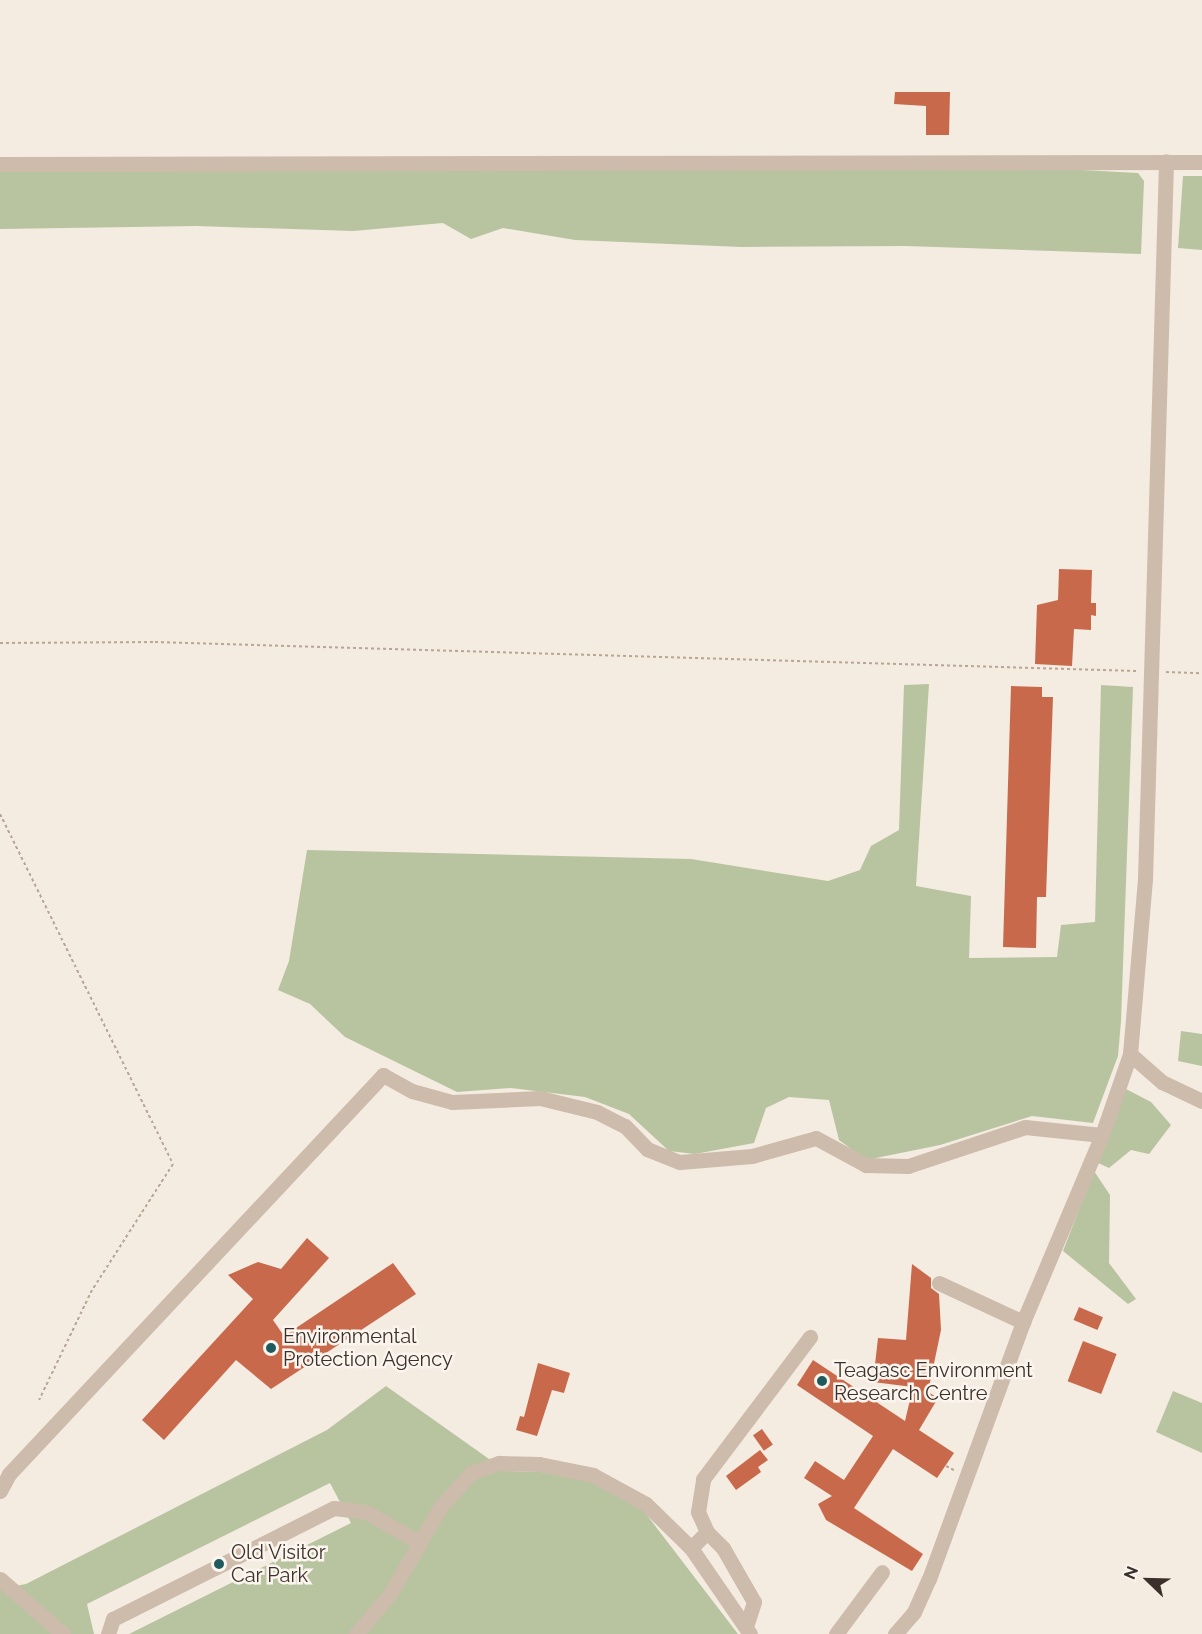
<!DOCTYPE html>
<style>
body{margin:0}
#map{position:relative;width:1202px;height:1634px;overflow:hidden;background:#f4ebe1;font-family:Raleway,sans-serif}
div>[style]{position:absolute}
.green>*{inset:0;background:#b8c4a0}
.building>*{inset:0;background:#c8694b;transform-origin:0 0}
.path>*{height:2px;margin-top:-1px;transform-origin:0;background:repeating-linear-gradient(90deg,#b9a596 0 3px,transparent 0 6px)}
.minor>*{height:15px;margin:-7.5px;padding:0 7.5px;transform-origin:7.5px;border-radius:7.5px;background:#cdbbac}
.dots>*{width:16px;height:16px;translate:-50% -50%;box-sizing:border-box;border:3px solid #fbf5ee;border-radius:50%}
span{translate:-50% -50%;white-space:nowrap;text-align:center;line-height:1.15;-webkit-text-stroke:5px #fbf5ee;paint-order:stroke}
.poi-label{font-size:20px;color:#3b302b}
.left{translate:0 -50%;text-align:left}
.north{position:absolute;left:1118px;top:1550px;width:60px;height:60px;-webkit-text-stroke:4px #fbf5ee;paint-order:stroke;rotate:293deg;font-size:16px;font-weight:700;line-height:24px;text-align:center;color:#3b302b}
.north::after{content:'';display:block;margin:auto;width:21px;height:27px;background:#3b302b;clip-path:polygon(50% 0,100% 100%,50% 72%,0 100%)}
</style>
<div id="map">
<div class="green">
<i style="clip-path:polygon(1024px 167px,1138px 173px,1144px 181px,1141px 254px,906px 246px,741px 247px,575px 240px,503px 228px,471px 239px,443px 223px,353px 231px,197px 226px,0 229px,0 171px)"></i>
<i style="clip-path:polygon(1183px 176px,1202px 176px,1202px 250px,1178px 248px)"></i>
<i style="clip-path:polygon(929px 684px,916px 886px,971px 896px,969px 958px,1057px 957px,1061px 925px,1095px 922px,1101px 685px,1133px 687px,1121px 1021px,1118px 1056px,1093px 1123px,1032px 1116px,940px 1145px,866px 1160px,839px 1140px,829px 1100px,789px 1097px,766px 1108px,754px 1143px,695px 1154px,669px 1151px,629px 1114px,585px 1097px,511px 1088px,457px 1092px,345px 1037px,310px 1004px,278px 990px,289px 961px,307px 850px,691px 859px,828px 881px,860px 870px,871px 846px,899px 830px,904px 685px)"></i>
<i style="clip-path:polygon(1181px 1031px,1202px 1034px,1202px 1066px,1178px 1061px)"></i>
<i style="clip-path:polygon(1126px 1089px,1151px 1102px,1171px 1125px,1149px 1154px,1131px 1150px,1109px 1168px,1094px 1161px)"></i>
<i style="clip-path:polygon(1094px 1171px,1110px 1195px,1109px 1263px,1136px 1299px,1128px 1304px,1063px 1251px)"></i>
<i style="clip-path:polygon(386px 1386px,506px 1471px,541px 1472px,595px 1482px,643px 1510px,738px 1634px,129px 1634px,351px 1523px,330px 1483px,87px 1604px,94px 1634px,0 1634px,0 1589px,26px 1584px,327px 1430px)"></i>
<i style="clip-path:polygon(1173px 1391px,1202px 1403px,1202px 1453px,1156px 1432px)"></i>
</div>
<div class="building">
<i style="clip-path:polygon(895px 92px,950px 92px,949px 135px,926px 135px,926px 106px,894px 104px)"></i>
<i style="clip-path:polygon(1059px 569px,1092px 570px,1091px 603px,1096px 603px,1096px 616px,1091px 615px,1091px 630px,1074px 629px,1072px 666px,1035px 664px,1037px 605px,1058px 600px)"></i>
<i style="clip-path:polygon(1011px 686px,1042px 687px,1042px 697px,1053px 697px,1046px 897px,1037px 897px,1036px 948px,1003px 947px)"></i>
<i style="clip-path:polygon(307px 1238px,329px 1258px,273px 1320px,284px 1336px,393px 1263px,416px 1294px,271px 1389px,236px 1360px,164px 1440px,142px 1420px,253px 1299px,228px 1275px,258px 1262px,281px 1269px)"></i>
<i style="clip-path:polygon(912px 1264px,931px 1278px,931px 1288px,939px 1294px,941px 1330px,928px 1392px,938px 1398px,919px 1430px,954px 1453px,937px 1478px,893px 1449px,854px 1508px,923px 1554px,912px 1571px,826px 1520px,818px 1504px,832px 1496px,804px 1478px,815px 1461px,844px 1480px,873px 1436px,797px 1385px,813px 1360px,905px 1421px,913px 1387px,873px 1382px,878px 1338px,906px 1340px)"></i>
<i style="left:1079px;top:1307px;width:26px;height:14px;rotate:23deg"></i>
<i style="left:1083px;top:1341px;width:36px;height:43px;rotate:21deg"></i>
<i style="clip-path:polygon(538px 1363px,570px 1373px,564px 1393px,552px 1390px,537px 1436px,516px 1430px,520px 1416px,524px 1417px)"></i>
<i style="left:762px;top:1429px;width:19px;height:11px;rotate:55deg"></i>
<i style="clip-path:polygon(760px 1450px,768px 1460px,758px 1467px,761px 1472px,736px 1490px,726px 1476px)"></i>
</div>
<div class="path">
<i style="left:0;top:643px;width:155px;rotate:-0.4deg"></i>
<i style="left:155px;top:642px;width:982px;rotate:1.69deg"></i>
<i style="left:1166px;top:672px;width:36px;rotate:2deg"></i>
<i style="left:0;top:814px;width:390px;rotate:63.7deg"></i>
<i style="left:173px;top:1164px;width:150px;rotate:122.7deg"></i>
<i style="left:92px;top:1290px;width:122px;rotate:115.7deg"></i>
<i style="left:946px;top:1466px;width:9px;rotate:27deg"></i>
</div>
<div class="minor">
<i style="left:0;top:164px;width:1202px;rotate:-0.1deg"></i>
<i style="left:1130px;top:1054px;width:43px;rotate:41.2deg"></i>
<i style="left:1162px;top:1082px;width:44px;rotate:25.4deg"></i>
<i style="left:939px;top:1283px;width:93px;rotate:24.9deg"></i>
<i style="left:0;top:1491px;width:19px;rotate:-62deg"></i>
<i style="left:9px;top:1474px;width:547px;rotate:-46.85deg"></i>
<i style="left:383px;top:1075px;width:33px;rotate:29deg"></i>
<i style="left:412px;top:1091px;width:41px;rotate:15.4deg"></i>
<i style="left:452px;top:1102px;width:88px;rotate:-2.6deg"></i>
<i style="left:540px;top:1098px;width:59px;rotate:13.8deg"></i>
<i style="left:597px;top:1112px;width:31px;rotate:27deg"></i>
<i style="left:625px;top:1126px;width:32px;rotate:46deg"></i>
<i style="left:647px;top:1149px;width:35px;rotate:22deg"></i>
<i style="left:680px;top:1162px;width:72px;rotate:-4.8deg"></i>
<i style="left:752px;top:1156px;width:66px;rotate:-15.7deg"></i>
<i style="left:816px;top:1138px;width:57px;rotate:28.4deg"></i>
<i style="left:866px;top:1165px;width:42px;rotate:1.4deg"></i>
<i style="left:908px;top:1166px;width:123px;rotate:-18.4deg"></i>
<i style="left:1025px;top:1127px;width:77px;rotate:5.9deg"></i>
<i style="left:707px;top:1532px;width:23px;rotate:45deg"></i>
<i style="left:723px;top:1548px;width:62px;rotate:60.1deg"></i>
<i style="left:754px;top:1602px;width:26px;rotate:108deg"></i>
<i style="left:691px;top:1548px;width:23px;rotate:-45deg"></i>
<i style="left:707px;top:1532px;width:22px;rotate:-114deg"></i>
<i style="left:698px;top:1512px;width:33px;rotate:-81deg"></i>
<i style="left:703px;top:1479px;width:178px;rotate:-53deg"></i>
<i style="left:0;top:1579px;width:84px;rotate:41.1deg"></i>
<i style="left:108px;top:1634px;width:16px;rotate:-72deg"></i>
<i style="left:113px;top:1619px;width:247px;rotate:-26.7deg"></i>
<i style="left:334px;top:1508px;width:32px;rotate:7deg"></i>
<i style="left:366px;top:1512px;width:61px;rotate:29.5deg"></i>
<i style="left:356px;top:1634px;width:52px;rotate:-49.6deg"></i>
<i style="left:390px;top:1594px;width:102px;rotate:-59.9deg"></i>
<i style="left:441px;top:1506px;width:45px;rotate:-47.7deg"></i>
<i style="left:471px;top:1473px;width:30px;rotate:-20deg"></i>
<i style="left:499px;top:1463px;width:40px;rotate:1.4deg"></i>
<i style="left:539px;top:1464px;width:55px;rotate:11.5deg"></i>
<i style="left:593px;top:1475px;width:60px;rotate:28.7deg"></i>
<i style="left:646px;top:1504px;width:63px;rotate:44.4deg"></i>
<i style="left:691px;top:1548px;width:104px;rotate:55.5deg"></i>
<i style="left:836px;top:1634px;width:77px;rotate:-53.4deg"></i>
<i style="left:895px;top:1634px;width:29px;rotate:-49deg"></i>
<i style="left:914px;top:1612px;width:36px;rotate:-66deg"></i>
<i style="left:929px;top:1579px;width:274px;rotate:-69.9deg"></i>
<i style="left:1023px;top:1322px;width:203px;rotate:-67.1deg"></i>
<i style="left:1102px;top:1135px;width:86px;rotate:-70.9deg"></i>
<i style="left:1130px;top:1054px;width:176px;rotate:-85.1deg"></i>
<i style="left:1145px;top:879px;width:718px;rotate:-88.32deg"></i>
</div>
<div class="dots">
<i style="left:271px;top:1348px;background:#1f5a5e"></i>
<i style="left:822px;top:1381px;background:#1f5a5e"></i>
<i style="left:219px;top:1564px;background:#1f5a5e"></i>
</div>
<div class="poi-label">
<span class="left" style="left:283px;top:1348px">Environmental<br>Protection Agency</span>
<span class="left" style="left:834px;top:1382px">Teagasc Environment<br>Research Centre</span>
<span class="left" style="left:231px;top:1564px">Old Visitor<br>Car Park</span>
</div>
<div class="north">N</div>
</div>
